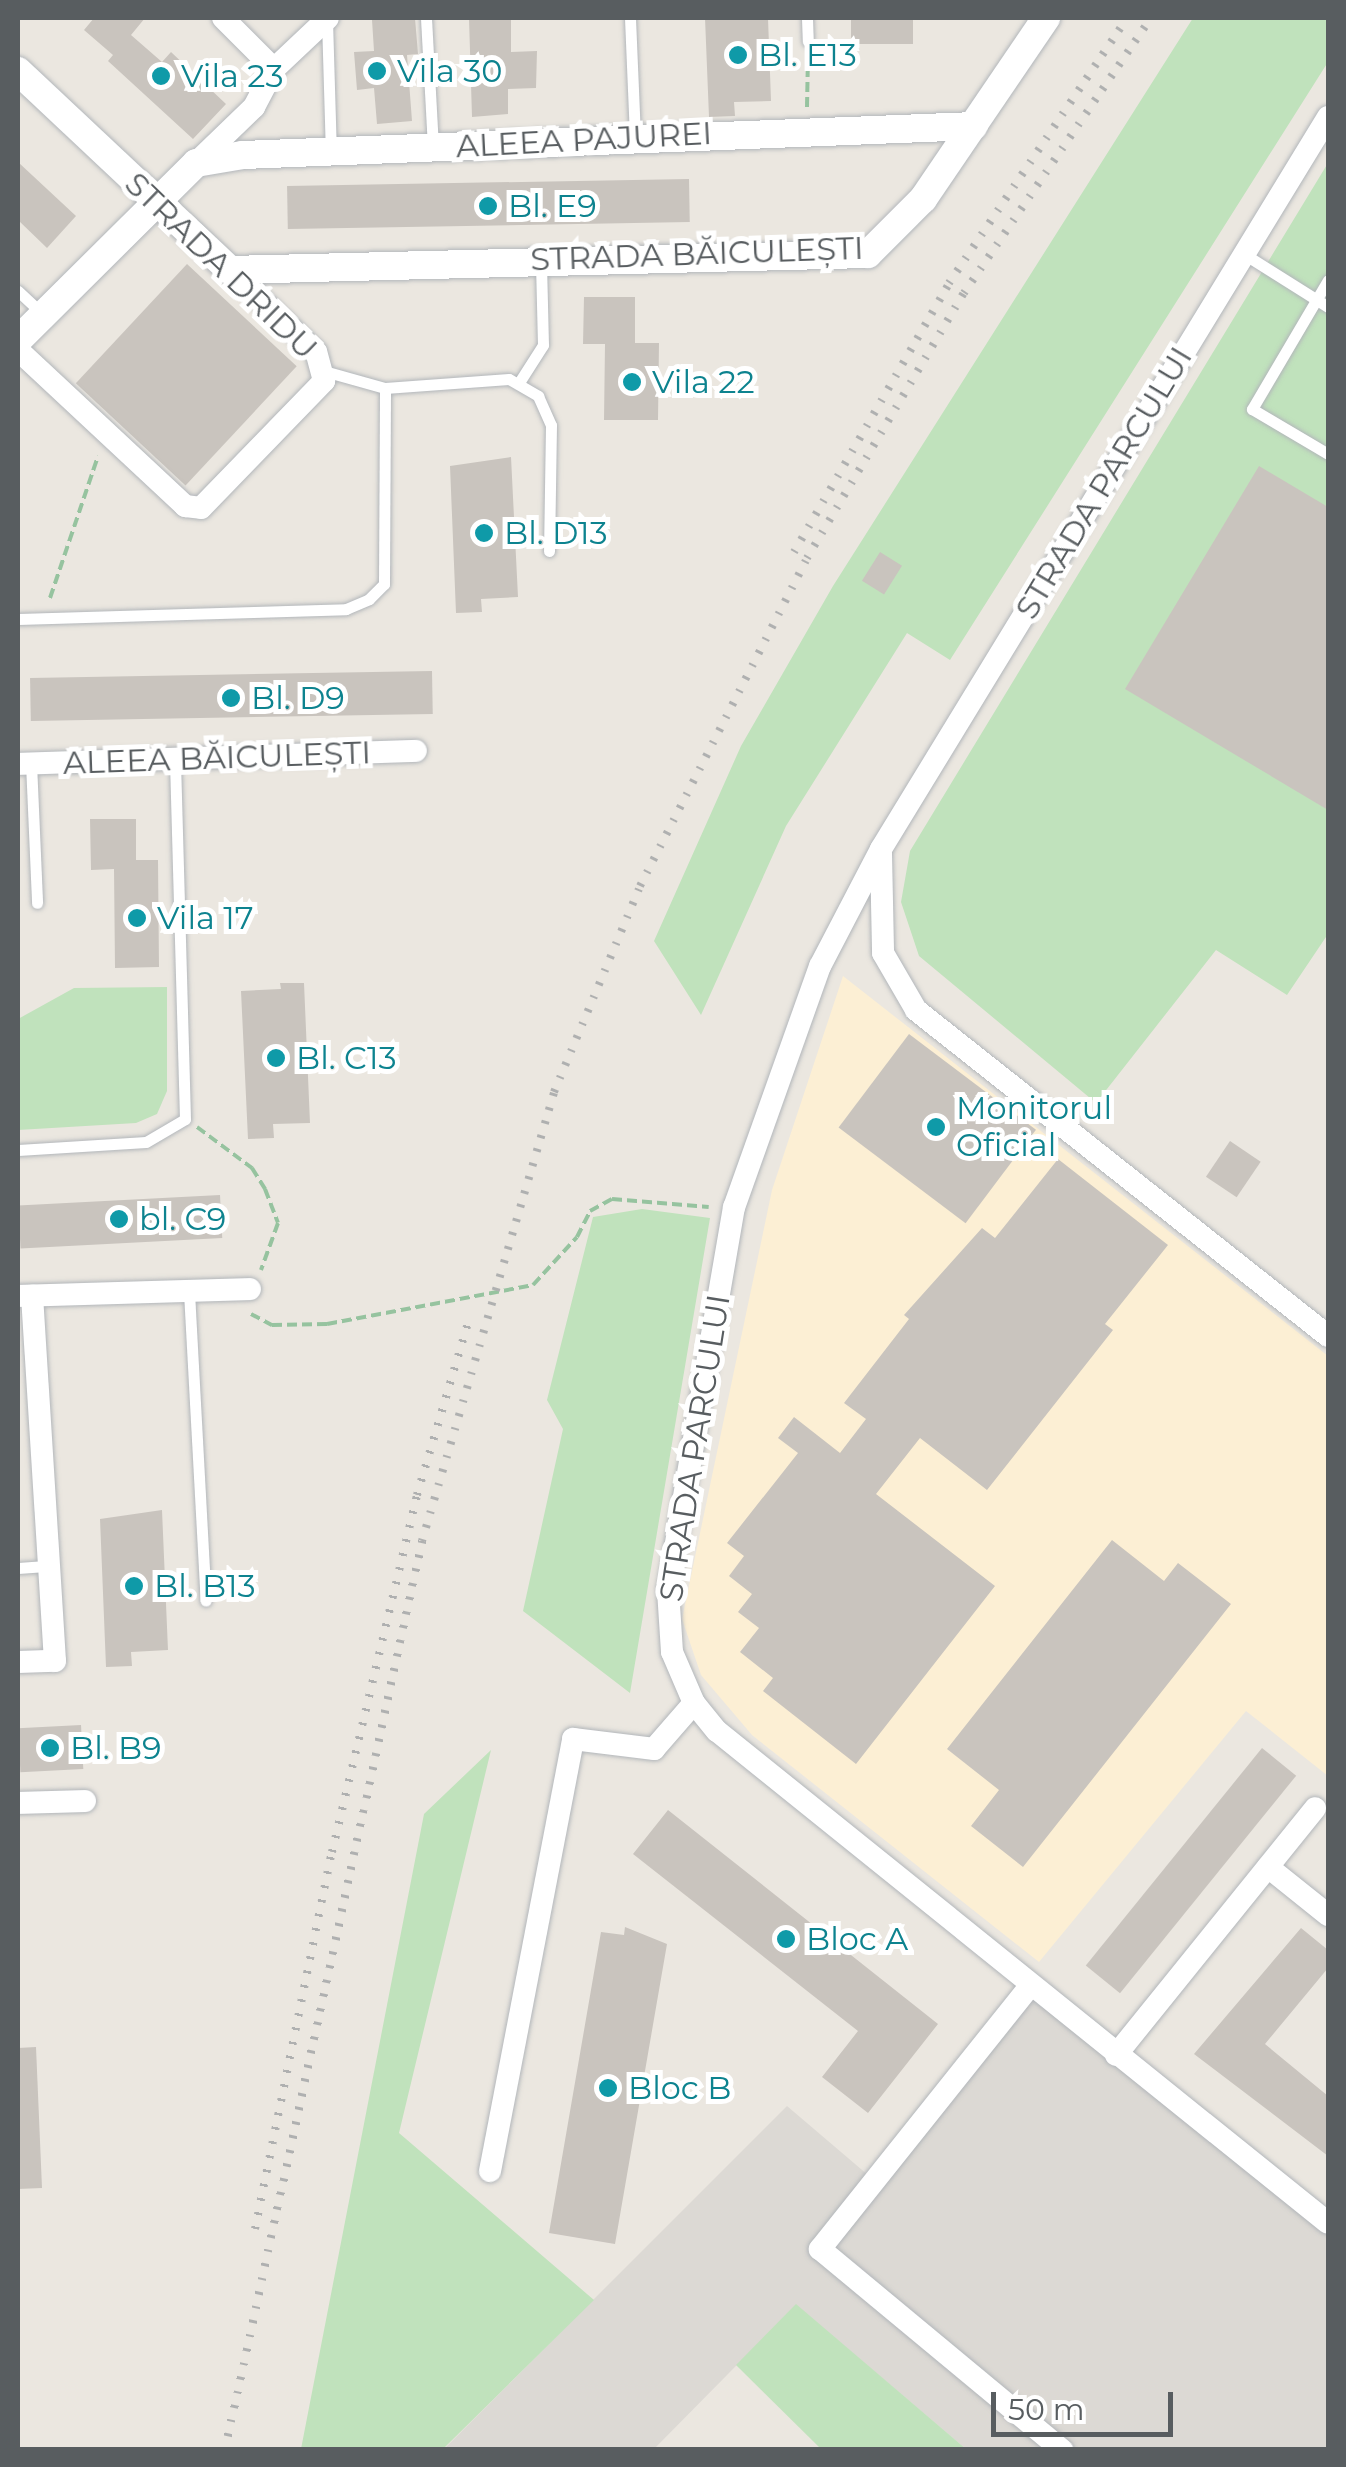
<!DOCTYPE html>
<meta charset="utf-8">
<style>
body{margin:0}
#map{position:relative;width:1346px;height:2467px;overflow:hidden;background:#ebe7e0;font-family:Montserrat,sans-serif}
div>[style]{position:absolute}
.commercial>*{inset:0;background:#fcefd4}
.industrial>*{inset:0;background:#dcd9d4}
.green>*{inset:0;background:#c0e2bc}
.building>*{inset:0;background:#c9c4be;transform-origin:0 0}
.path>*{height:4px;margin-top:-2px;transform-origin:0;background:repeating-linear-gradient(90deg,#96c39f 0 10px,transparent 0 15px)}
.roads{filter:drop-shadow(0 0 2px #b2b6ba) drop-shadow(0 0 2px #b2b6ba)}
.service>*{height:11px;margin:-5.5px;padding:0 5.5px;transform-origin:5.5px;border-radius:5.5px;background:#fff}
.minor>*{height:22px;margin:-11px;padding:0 11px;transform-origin:11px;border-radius:11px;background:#fff}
.tertiary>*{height:28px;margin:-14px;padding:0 14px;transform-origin:14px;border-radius:14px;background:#fff}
.rail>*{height:8px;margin-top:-4px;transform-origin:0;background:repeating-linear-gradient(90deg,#afb0b0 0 2.5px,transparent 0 14.5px)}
.dots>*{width:28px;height:28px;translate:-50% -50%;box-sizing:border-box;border:5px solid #fff;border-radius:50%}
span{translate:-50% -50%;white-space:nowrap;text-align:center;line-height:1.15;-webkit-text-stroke:10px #fff;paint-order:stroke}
.culture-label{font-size:32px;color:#0d838f}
.left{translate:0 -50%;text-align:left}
.street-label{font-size:32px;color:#585d60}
.frame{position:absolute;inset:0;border:20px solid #585d60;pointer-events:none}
.scale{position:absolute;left:991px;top:2392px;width:182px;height:45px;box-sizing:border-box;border:5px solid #585d60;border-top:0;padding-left:12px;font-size:30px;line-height:35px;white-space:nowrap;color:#585d60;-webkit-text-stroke:8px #fff;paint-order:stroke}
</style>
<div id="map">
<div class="commercial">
<i style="clip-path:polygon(843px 976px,1328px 1356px,1328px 1776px,1246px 1711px,1039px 1962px,752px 1735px,701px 1675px,682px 1619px,772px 1190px)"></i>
</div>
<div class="industrial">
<i style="clip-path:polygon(1030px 1986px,1328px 2223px,1328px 2449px,966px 2449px,796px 2305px,654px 2449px,443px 2450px,787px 2106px,875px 2181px)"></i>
</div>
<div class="green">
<i style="clip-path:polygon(1193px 18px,1328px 18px,1328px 62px,950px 660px,907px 633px,786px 826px,701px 1015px,654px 941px,741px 746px,833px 586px)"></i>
<i style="clip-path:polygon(1328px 163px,1328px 934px,1287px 995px,1216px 950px,1096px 1103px,919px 956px,901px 902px,910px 851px)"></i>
<i style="clip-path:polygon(167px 987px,167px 1091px,157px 1114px,136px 1123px,18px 1130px,18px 1019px,74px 988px)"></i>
<i style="clip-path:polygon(642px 1209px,710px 1218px,630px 1693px,523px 1611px,563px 1429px,547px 1400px,593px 1217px)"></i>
<i style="clip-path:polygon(491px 1750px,399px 2133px,594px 2300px,443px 2449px,301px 2449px,424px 1814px)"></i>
<i style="clip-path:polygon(796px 2304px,966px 2449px,821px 2449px,736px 2365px)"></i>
</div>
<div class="building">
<i style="clip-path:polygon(94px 18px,145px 18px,131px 35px,162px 62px,171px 52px,226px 104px,193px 139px,108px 61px,113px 55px,84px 30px)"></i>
<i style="clip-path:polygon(415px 18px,418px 54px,407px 55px,412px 121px,377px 124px,374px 88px,357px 90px,354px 52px,374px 51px,372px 20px)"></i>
<i style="clip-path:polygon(469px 18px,511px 18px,511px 52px,537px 51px,536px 88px,508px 89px,508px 114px,472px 117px)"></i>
<i style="clip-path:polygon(705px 18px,768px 18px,771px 101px,734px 102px,735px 116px,709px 117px)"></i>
<i style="left:851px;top:18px;width:62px;height:26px"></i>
<i style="clip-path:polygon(18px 162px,76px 216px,47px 248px,18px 220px)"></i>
<i style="left:689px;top:179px;width:43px;height:402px;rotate:89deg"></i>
<i style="left:187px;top:264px;width:150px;height:163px;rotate:43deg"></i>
<i style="clip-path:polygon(584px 297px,635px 297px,635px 343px,659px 343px,658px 420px,604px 420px,605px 344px,583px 344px)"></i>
<i style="clip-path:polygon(511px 457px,518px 597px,481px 599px,482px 612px,456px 613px,450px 466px)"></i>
<i style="clip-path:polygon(1259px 466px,1328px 507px,1328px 810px,1125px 689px)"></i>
<i style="left:880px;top:552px;width:26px;height:34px;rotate:32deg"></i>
<i style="left:432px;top:671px;width:43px;height:402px;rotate:89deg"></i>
<i style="clip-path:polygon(90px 819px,136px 819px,136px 860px,158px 860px,159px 967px,115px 968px,114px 869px,91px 870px)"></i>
<i style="clip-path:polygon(280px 983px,304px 983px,310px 1123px,273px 1124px,274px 1138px,248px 1139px,241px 991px,281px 989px)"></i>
<i style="left:909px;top:1034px;width:159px;height:117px;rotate:37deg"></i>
<i style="left:1230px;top:1141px;width:37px;height:43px;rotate:34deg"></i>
<i style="clip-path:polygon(1058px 1159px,1168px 1245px,1105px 1324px,1113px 1330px,987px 1490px,920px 1438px,876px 1494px,995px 1586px,856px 1764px,763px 1691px,773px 1678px,740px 1652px,759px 1628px,738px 1612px,752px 1594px,729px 1576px,744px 1556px,727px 1543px,798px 1453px,778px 1438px,794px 1417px,840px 1453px,866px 1419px,844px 1403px,909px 1319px,904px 1315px,982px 1228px,995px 1238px)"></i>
<i style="left:220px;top:1195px;width:43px;height:202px;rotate:87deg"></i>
<i style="clip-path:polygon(162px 1510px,168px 1650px,131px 1652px,132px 1666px,106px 1667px,100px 1519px)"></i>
<i style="clip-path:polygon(1112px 1540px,1164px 1581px,1178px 1563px,1231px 1604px,1023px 1867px,971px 1826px,999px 1790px,947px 1749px)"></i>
<i style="left:81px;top:1725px;width:44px;height:63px;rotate:87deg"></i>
<i style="left:1262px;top:1748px;width:44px;height:280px;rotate:39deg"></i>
<i style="clip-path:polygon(668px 1810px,938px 2024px,868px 2113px,822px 2077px,858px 2031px,633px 1854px)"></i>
<i style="clip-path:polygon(625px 1927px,667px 1944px,615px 2244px,549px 2233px,601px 1932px,624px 1935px)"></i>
<i style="clip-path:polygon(1301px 1928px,1328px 1950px,1328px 1968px,1265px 2044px,1328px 2096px,1328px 2156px,1194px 2054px)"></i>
<i style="clip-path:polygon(36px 2047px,42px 2188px,18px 2189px,18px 2048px)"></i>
</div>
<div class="path">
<i style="left:807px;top:107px;width:51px;rotate:-88.9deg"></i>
<i style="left:50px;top:598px;width:150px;rotate:-71.3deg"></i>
<i style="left:197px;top:1127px;width:69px;rotate:36.7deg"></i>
<i style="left:252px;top:1168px;width:25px;rotate:58deg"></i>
<i style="left:265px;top:1189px;width:36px;rotate:69deg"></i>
<i style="left:278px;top:1223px;width:50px;rotate:109.9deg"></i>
<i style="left:251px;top:1314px;width:24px;rotate:28deg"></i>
<i style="left:272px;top:1325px;width:55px;rotate:-1deg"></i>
<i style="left:327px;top:1324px;width:210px;rotate:-10.7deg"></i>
<i style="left:533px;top:1285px;width:65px;rotate:-47.5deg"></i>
<i style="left:577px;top:1237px;width:29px;rotate:-63deg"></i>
<i style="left:590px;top:1211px;width:25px;rotate:-29deg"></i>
<i style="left:612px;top:1199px;width:97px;rotate:4.7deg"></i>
</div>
<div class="roads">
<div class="service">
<i style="left:426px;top:18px;width:129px;rotate:86.9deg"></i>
<i style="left:630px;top:18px;width:119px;rotate:87.6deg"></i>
<i style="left:807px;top:18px;width:23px;rotate:88deg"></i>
<i style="left:327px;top:20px;width:131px;rotate:88.3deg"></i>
<i style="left:1244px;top:254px;width:99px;rotate:32.2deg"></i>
<i style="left:1328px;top:280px;width:150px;rotate:120.5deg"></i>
<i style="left:1252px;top:409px;width:88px;rotate:30.6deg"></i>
<i style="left:18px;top:291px;width:34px;rotate:43deg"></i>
<i style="left:324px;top:371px;width:63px;rotate:15.6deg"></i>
<i style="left:385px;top:388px;width:124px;rotate:-4.2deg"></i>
<i style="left:509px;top:379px;width:34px;rotate:30deg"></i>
<i style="left:538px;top:396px;width:32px;rotate:66deg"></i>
<i style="left:551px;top:425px;width:126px;rotate:90.9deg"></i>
<i style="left:520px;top:381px;width:43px;rotate:-57.4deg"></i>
<i style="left:543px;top:345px;width:83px;rotate:-91.4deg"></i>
<i style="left:18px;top:619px;width:328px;rotate:-1.7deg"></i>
<i style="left:346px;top:609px;width:25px;rotate:-23deg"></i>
<i style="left:369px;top:599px;width:21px;rotate:-45deg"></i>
<i style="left:384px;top:584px;width:196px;rotate:-89.7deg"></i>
<i style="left:31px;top:763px;width:140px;rotate:87.5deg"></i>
<i style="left:18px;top:1150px;width:128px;rotate:-3.6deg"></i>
<i style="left:146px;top:1142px;width:45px;rotate:-30.5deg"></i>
<i style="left:185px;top:1119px;width:360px;rotate:-91.6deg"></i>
<i style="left:189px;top:1292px;width:309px;rotate:86.9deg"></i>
<i style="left:18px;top:1568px;width:31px;rotate:-4deg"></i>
</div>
<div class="minor">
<i style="left:274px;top:69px;width:74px;rotate:-43.4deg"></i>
<i style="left:1328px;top:117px;width:858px;rotate:121.41deg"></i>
<i style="left:881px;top:849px;width:132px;rotate:117.5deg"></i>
<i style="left:820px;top:966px;width:256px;rotate:109.6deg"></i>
<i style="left:734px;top:1207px;width:389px;rotate:99.8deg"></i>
<i style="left:668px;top:1590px;width:62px;rotate:86.3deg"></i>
<i style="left:672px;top:1652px;width:56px;rotate:66.7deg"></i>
<i style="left:694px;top:1703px;width:36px;rotate:51deg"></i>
<i style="left:717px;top:1731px;width:784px;rotate:38.84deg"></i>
<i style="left:196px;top:163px;width:81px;rotate:-44deg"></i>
<i style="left:254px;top:107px;width:43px;rotate:-62.2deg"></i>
<i style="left:274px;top:69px;width:72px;rotate:-135deg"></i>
<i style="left:18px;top:350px;width:229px;rotate:43deg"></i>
<i style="left:185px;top:506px;width:16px;rotate:7deg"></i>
<i style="left:201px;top:508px;width:177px;rotate:-45.9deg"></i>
<i style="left:324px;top:381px;width:30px;rotate:-105deg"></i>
<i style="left:316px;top:352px;width:119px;rotate:-136.4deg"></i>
<i style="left:18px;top:764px;width:398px;rotate:-1.9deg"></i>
<i style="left:881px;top:854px;width:99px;rotate:88.8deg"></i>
<i style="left:883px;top:953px;width:66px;rotate:59.9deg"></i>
<i style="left:916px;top:1010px;width:525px;rotate:38.35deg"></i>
<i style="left:19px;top:1296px;width:231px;rotate:-1.7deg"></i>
<i style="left:18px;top:1662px;width:37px;rotate:-2deg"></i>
<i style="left:55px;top:1661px;width:366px;rotate:-93.6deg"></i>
<i style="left:18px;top:1803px;width:67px;rotate:-1.7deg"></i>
<i style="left:1268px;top:1867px;width:77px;rotate:38.7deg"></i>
<i style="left:1030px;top:1986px;width:337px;rotate:128.6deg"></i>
<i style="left:820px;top:2249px;width:315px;rotate:39.7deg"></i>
<i style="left:1116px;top:2055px;width:317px;rotate:-51.1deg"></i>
<i style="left:490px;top:2171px;width:440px;rotate:-79.1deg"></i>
<i style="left:573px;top:1739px;width:82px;rotate:7deg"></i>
<i style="left:654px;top:1749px;width:61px;rotate:-49deg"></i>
</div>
<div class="tertiary">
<i style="left:18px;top:71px;width:291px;rotate:43.2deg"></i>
<i style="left:230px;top:270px;width:638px;rotate:-1.44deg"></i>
<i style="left:868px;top:254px;width:78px;rotate:-45deg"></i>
<i style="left:923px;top:199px;width:219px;rotate:-55.8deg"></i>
<i style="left:18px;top:340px;width:251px;rotate:-44.8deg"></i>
<i style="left:196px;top:163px;width:48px;rotate:-9.7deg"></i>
<i style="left:243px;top:155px;width:731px;rotate:-2.27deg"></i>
</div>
</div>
<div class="rail">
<i style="left:794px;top:552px;width:310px;rotate:-60deg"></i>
<i style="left:949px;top:283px;width:319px;rotate:-56.1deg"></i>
<i style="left:255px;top:2229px;width:385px;rotate:-78.5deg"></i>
<i style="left:332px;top:1852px;width:367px;rotate:-76.6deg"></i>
<i style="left:417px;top:1495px;width:184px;rotate:-73.5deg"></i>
<i style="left:225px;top:2450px;width:930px;rotate:-77.77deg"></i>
<i style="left:422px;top:1541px;width:468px;rotate:-73.6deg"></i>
<i style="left:554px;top:1092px;width:223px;rotate:-67.3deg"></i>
<i style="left:640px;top:886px;width:368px;rotate:-63deg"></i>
<i style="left:807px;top:558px;width:308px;rotate:-59.4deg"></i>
<i style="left:964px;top:293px;width:333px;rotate:-55.8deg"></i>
</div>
<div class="dots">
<i style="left:738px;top:55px;background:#0f9aa8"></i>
<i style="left:377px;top:71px;background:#0f9aa8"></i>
<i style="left:161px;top:76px;background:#0f9aa8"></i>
<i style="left:488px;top:206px;background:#0f9aa8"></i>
<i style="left:632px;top:382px;background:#0f9aa8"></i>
<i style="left:484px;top:533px;background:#0f9aa8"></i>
<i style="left:231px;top:698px;background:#0f9aa8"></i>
<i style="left:137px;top:918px;background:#0f9aa8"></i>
<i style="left:276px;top:1058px;background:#0f9aa8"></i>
<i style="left:936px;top:1127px;background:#0f9aa8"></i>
<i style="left:119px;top:1219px;background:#0f9aa8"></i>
<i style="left:134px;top:1586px;background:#0f9aa8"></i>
<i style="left:50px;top:1748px;background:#0f9aa8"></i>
<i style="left:786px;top:1939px;background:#0f9aa8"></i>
<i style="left:608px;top:2088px;background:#0f9aa8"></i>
</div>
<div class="culture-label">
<span class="left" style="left:758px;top:55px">Bl. E13</span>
<span class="left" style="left:397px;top:71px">Vila 30</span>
<span class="left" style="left:181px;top:76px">Vila 23</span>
<span class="left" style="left:508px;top:206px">Bl. E9</span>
<span class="left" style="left:652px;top:382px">Vila 22</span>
<span class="left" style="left:504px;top:533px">Bl. D13</span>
<span class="left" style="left:251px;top:698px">Bl. D9</span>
<span class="left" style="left:157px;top:918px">Vila 17</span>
<span class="left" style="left:296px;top:1058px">Bl. C13</span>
<span class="left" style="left:956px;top:1127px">Monitorul<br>Oficial</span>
<span class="left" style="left:139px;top:1219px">bl. C9</span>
<span class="left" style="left:154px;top:1586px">Bl. B13</span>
<span class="left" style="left:70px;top:1748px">Bl. B9</span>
<span class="left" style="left:806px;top:1939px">Bloc A</span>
<span class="left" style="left:628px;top:2088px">Bloc B</span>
</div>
<div class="street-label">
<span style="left:584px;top:140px;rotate:-3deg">ALEEA PAJUREI</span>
<span style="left:697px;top:254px;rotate:-2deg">STRADA BĂICULEȘTI</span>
<span style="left:221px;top:266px;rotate:44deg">STRADA DRIDU</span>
<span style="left:1104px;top:483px;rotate:-59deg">STRADA PARCULUI</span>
<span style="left:217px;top:758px;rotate:-2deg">ALEEA BĂICULEȘTI</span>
<span style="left:695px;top:1448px;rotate:-81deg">STRADA PARCULUI</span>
</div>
<div class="frame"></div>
<div class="scale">50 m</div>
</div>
